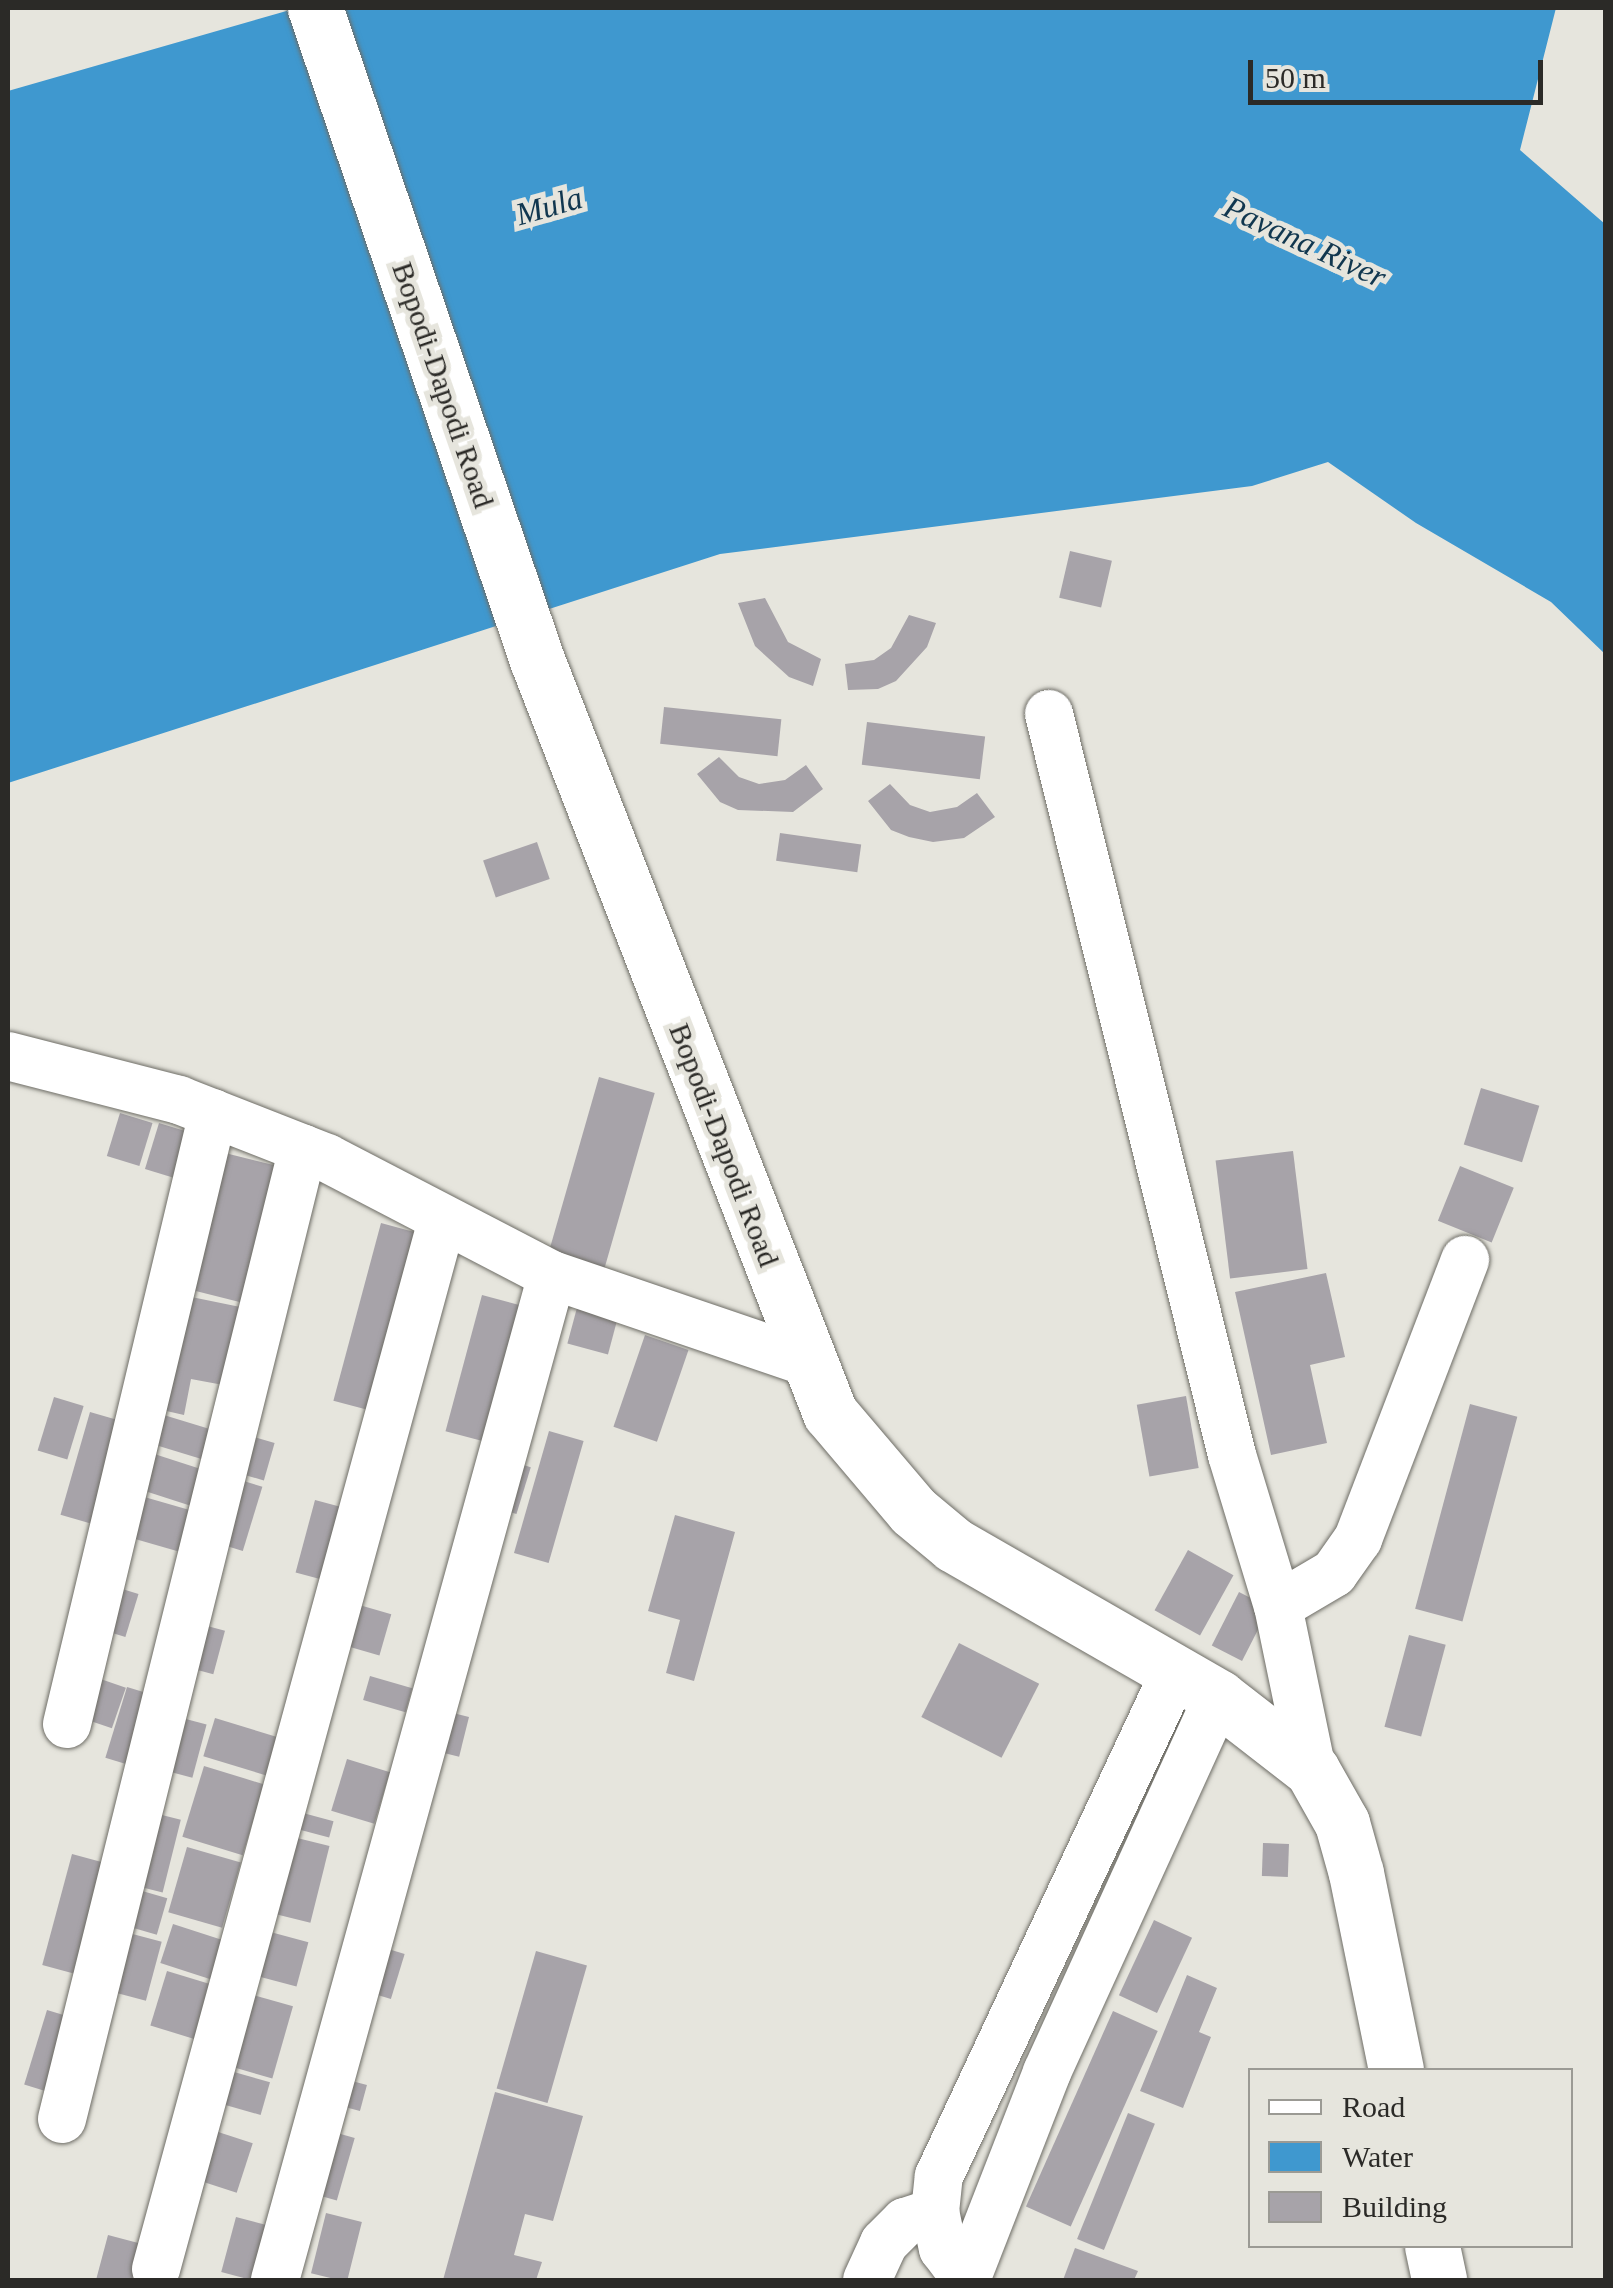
<!DOCTYPE html>
<style>
body{margin:0}
#map{position:relative;width:1613px;height:2288px;overflow:hidden;background:#e6e5dd;font-family:Georgia,serif}
div>[style]{position:absolute}
.water>*{inset:0;background:#3f98cf}
.building>*{inset:0;background:#a7a3a9;transform-origin:0 0}
.roads{filter:drop-shadow(0 0 2px #6e6d66) drop-shadow(0 0 2px #6e6d66)}
.minor>*{height:48px;margin:-24px;padding:0 24px;transform-origin:24px;border-radius:24px;background:#fff}
.tertiary>*{height:55px;margin:-27.5px;padding:0 27.5px;transform-origin:27.5px;border-radius:27.5px;background:#fff}
span{translate:-50% -50%;white-space:nowrap;text-align:center;line-height:1.15;-webkit-text-stroke:10px #e6e5dd;paint-order:stroke}
.street-label{font-size:30px;color:#2b2a27}
.water-label{font-size:32px;color:#11374f;font-style:italic}
.frame{position:absolute;inset:0;border:10px solid #2b2a27;pointer-events:none}
.legend{position:absolute;left:1248px;top:2068px;width:325px;height:180px;box-sizing:border-box;background:#e6e5dd;border:2px solid #9b9a94;margin:0;padding:12px 18px;list-style:none;font-size:30px;color:#2b2a27}
.legend li{display:flex;align-items:center;gap:20px;height:50px}
.legend b{width:50px;border:2px solid #9b9a94}
.scale{position:absolute;left:1248px;top:60px;width:295px;height:45px;box-sizing:border-box;border:5px solid #2b2a27;border-top:0;padding-left:12px;font-size:30px;line-height:35px;white-space:nowrap;color:#2b2a27;-webkit-text-stroke:8px #e6e5dd;paint-order:stroke}
</style>
<div id="map">
<div class="water">
<i style="clip-path:polygon(297px 8px,1556px 8px,1520px 150px,1605px 224px,1605px 654px,1551px 602px,1416px 523px,1328px 462px,1252px 486px,720px 554px,8px 783px,8px 91px)"></i>
</div>
<div class="building">
<i style="left:1070px;top:551px;width:43px;height:48px;rotate:13deg"></i>
<i style="clip-path:polygon(765px 598px,788px 642px,821px 659px,813px 686px,789px 677px,755px 646px,738px 603px)"></i>
<i style="clip-path:polygon(909px 615px,936px 623px,927px 647px,896px 681px,878px 689px,848px 690px,845px 664px,874px 660px,891px 648px)"></i>
<i style="left:664px;top:707px;width:118px;height:37px;rotate:6deg"></i>
<i style="left:867px;top:722px;width:119px;height:43px;rotate:7deg"></i>
<i style="clip-path:polygon(719px 757px,739px 777px,759px 784px,785px 780px,806px 765px,823px 789px,793px 812px,738px 810px,720px 802px,697px 774px)"></i>
<i style="clip-path:polygon(890px 784px,910px 805px,930px 812px,957px 807px,977px 793px,995px 817px,964px 838px,933px 842px,909px 837px,891px 830px,868px 801px)"></i>
<i style="left:780px;top:833px;width:82px;height:28px;rotate:8deg"></i>
<i style="left:537px;top:842px;width:39px;height:57px;rotate:71deg"></i>
<i style="left:599px;top:1077px;width:58px;height:193px;rotate:16deg"></i>
<i style="left:1481px;top:1088px;width:61px;height:59px;rotate:17deg"></i>
<i style="left:120px;top:1113px;width:34px;height:45px;rotate:17deg"></i>
<i style="left:159px;top:1123px;width:41px;height:48px;rotate:17deg"></i>
<i style="left:209px;top:1149px;width:81px;height:141px;rotate:14deg"></i>
<i style="left:1293px;top:1151px;width:119px;height:78px;rotate:83deg"></i>
<i style="left:1460px;top:1166px;width:58px;height:59px;rotate:22deg"></i>
<i style="left:381px;top:1223px;width:43px;height:184px;rotate:15deg"></i>
<i style="clip-path:polygon(1326px 1273px,1345px 1357px,1310px 1365px,1327px 1443px,1271px 1455px,1235px 1292px)"></i>
<i style="clip-path:polygon(172px 1293px,250px 1309px,234px 1387px,191px 1379px,184px 1415px,149px 1407px)"></i>
<i style="left:482px;top:1295px;width:48px;height:141px;rotate:15deg"></i>
<i style="left:578px;top:1304px;width:42px;height:41px;rotate:15deg"></i>
<i style="left:645px;top:1335px;width:46px;height:97px;rotate:19deg"></i>
<i style="left:1186px;top:1396px;width:73px;height:50px;rotate:80deg"></i>
<i style="left:54px;top:1397px;width:31px;height:56px;rotate:17deg"></i>
<i style="left:1470px;top:1404px;width:49px;height:212px;rotate:15deg"></i>
<i style="left:90px;top:1412px;width:35px;height:107px;rotate:16deg"></i>
<i style="left:154px;top:1412px;width:71px;height:31px;rotate:17deg"></i>
<i style="left:549px;top:1431px;width:36px;height:127px;rotate:16deg"></i>
<i style="left:240px;top:1433px;width:36px;height:39px;rotate:16deg"></i>
<i style="left:142px;top:1450px;width:78px;height:38px;rotate:18deg"></i>
<i style="left:504px;top:1459px;width:28px;height:49px;rotate:17deg"></i>
<i style="left:227px;top:1476px;width:37px;height:67px;rotate:17deg"></i>
<i style="left:134px;top:1494px;width:74px;height:43px;rotate:16deg"></i>
<i style="left:315px;top:1500px;width:30px;height:75px;rotate:15deg"></i>
<i style="clip-path:polygon(675px 1515px,735px 1532px,694px 1681px,666px 1673px,680px 1620px,648px 1611px)"></i>
<i style="left:1188px;top:1550px;width:52px;height:69px;rotate:29deg"></i>
<i style="left:106px;top:1584px;width:34px;height:45px;rotate:17deg"></i>
<i style="left:1239px;top:1592px;width:34px;height:60px;rotate:27deg"></i>
<i style="left:349px;top:1602px;width:44px;height:43px;rotate:16deg"></i>
<i style="left:196px;top:1623px;width:30px;height:45px;rotate:15deg"></i>
<i style="left:1409px;top:1635px;width:38px;height:95px;rotate:15deg"></i>
<i style="left:959px;top:1643px;width:90px;height:83px;rotate:27deg"></i>
<i style="left:89px;top:1675px;width:39px;height:43px;rotate:19deg"></i>
<i style="left:370px;top:1676px;width:44px;height:25px;rotate:16deg"></i>
<i style="left:127px;top:1687px;width:30px;height:74px;rotate:17deg"></i>
<i style="left:437px;top:1709px;width:33px;height:41px;rotate:14deg"></i>
<i style="left:167px;top:1714px;width:41px;height:55px;rotate:15deg"></i>
<i style="left:215px;top:1718px;width:70px;height:40px;rotate:17deg"></i>
<i style="left:347px;top:1759px;width:45px;height:54px;rotate:17deg"></i>
<i style="left:204px;top:1766px;width:63px;height:74px;rotate:17deg"></i>
<i style="left:142px;top:1810px;width:40px;height:75px;rotate:14deg"></i>
<i style="left:292px;top:1810px;width:43px;height:17px;rotate:15deg"></i>
<i style="left:281px;top:1834px;width:50px;height:79px;rotate:14deg"></i>
<i style="left:1263px;top:1843px;width:26px;height:33px;rotate:2deg"></i>
<i style="left:187px;top:1847px;width:56px;height:68px;rotate:16deg"></i>
<i style="left:72px;top:1854px;width:43px;height:115px;rotate:15deg"></i>
<i style="left:125px;top:1886px;width:44px;height:38px;rotate:16deg"></i>
<i style="left:1154px;top:1920px;width:42px;height:83px;rotate:25deg"></i>
<i style="left:173px;top:1924px;width:60px;height:41px;rotate:18deg"></i>
<i style="left:263px;top:1930px;width:47px;height:46px;rotate:15deg"></i>
<i style="left:125px;top:1932px;width:38px;height:61px;rotate:15deg"></i>
<i style="left:375px;top:1945px;width:31px;height:47px;rotate:17deg"></i>
<i style="left:536px;top:1951px;width:53px;height:143px;rotate:16deg"></i>
<i style="left:167px;top:1971px;width:56px;height:57px;rotate:17deg"></i>
<i style="clip-path:polygon(1187px 1975px,1217px 1988px,1199px 2032px,1211px 2037px,1183px 2108px,1140px 2091px)"></i>
<i style="left:243px;top:1992px;width:52px;height:75px;rotate:16deg"></i>
<i style="left:47px;top:2010px;width:38px;height:78px;rotate:17deg"></i>
<i style="left:1113px;top:2011px;width:49px;height:214px;rotate:24deg"></i>
<i style="left:220px;top:2068px;width:52px;height:34px;rotate:16deg"></i>
<i style="left:337px;top:2077px;width:31px;height:27px;rotate:15deg"></i>
<i style="clip-path:polygon(495px 2092px,583px 2116px,553px 2221px,525px 2214px,514px 2255px,542px 2262px,536px 2280px,443px 2280px)"></i>
<i style="left:1128px;top:2113px;width:29px;height:136px;rotate:22deg"></i>
<i style="left:209px;top:2129px;width:46px;height:52px;rotate:18deg"></i>
<i style="left:323px;top:2129px;width:33px;height:65px;rotate:16deg"></i>
<i style="left:326px;top:2213px;width:37px;height:62px;rotate:14deg"></i>
<i style="left:236px;top:2217px;width:41px;height:57px;rotate:15deg"></i>
<i style="clip-path:polygon(108px 2235px,142px 2244px,132px 2280px,96px 2280px)"></i>
<i style="clip-path:polygon(1075px 2248px,1138px 2271px,1134px 2280px,1063px 2280px)"></i>
</div>
<div class="roads">
<div class="minor">
<i style="left:1049px;top:714px;width:763px;rotate:76.13deg"></i>
<i style="left:1232px;top:1455px;width:158px;rotate:73.1deg"></i>
<i style="left:1278px;top:1606px;width:167px;rotate:78.3deg"></i>
<i style="left:8px;top:1056px;width:177px;rotate:14.4deg"></i>
<i style="left:179px;top:1100px;width:159px;rotate:21.4deg"></i>
<i style="left:327px;top:1158px;width:254px;rotate:27.5deg"></i>
<i style="left:552px;top:1275px;width:269px;rotate:18.8deg"></i>
<i style="left:1278px;top:1606px;width:65px;rotate:-30.5deg"></i>
<i style="left:1334px;top:1573px;width:42px;rotate:-54.8deg"></i>
<i style="left:1358px;top:1539px;width:299px;rotate:-69deg"></i>
<i style="left:67px;top:1724px;width:628px;rotate:-76.56deg"></i>
<i style="left:62px;top:2119px;width:1000px;rotate:-76.06deg"></i>
<i style="left:156px;top:2269px;width:1086px;rotate:-74.74deg"></i>
<i style="left:966px;top:2279px;width:38px;rotate:-127deg"></i>
<i style="left:943px;top:2249px;width:38px;rotate:-102deg"></i>
<i style="left:935px;top:2212px;width:36px;rotate:-84deg"></i>
<i style="left:939px;top:2176px;width:557px;rotate:-64.91deg"></i>
<i style="left:275px;top:2280px;width:1042px;rotate:-74.59deg"></i>
<i style="left:867px;top:2280px;width:41px;rotate:-65.3deg"></i>
<i style="left:884px;top:2243px;width:30px;rotate:-45deg"></i>
<i style="left:905px;top:2222px;width:32px;rotate:-18deg"></i>
<i style="left:966px;top:2280px;width:223px;rotate:-68.7deg"></i>
<i style="left:1047px;top:2072px;width:412px;rotate:-65.5deg"></i>
</div>
<div class="tertiary">
<i style="left:315px;top:8px;width:689px;rotate:71.2deg"></i>
<i style="left:537px;top:660px;width:808px;rotate:68.74deg"></i>
<i style="left:830px;top:1413px;width:128px;rotate:49.7deg"></i>
<i style="left:913px;top:1511px;width:53px;rotate:39.7deg"></i>
<i style="left:954px;top:1545px;width:305px;rotate:29.9deg"></i>
<i style="left:1218px;top:1697px;width:119px;rotate:37.8deg"></i>
<i style="left:1312px;top:1770px;width:61px;rotate:60.5deg"></i>
<i style="left:1342px;top:1823px;width:52px;rotate:74.4deg"></i>
<i style="left:1356px;top:1873px;width:201px;rotate:78.5deg"></i>
<i style="left:1432px;top:2246px;width:35px;rotate:78deg"></i>
</div>
</div>
<div class="street-label">
<span style="left:443px;top:385px;rotate:71deg">Bopodi-Dapodi Road</span>
<span style="left:724px;top:1145px;rotate:69deg">Bopodi-Dapodi Road</span>
</div>
<div class="water-label">
<span style="left:549px;top:206px;rotate:-16deg">Mula</span>
<span style="left:1305px;top:242px;rotate:25deg">Pavana River</span>
</div>
<div class="frame"></div>
<ul class="legend">
<li><b style="height:12px;background:#fff"></b>Road</li>
<li><b style="height:28px;background:#3f98cf"></b>Water</li>
<li><b style="height:28px;background:#a7a3a9"></b>Building</li>
</ul>
<div class="scale">50 m</div>
</div>
